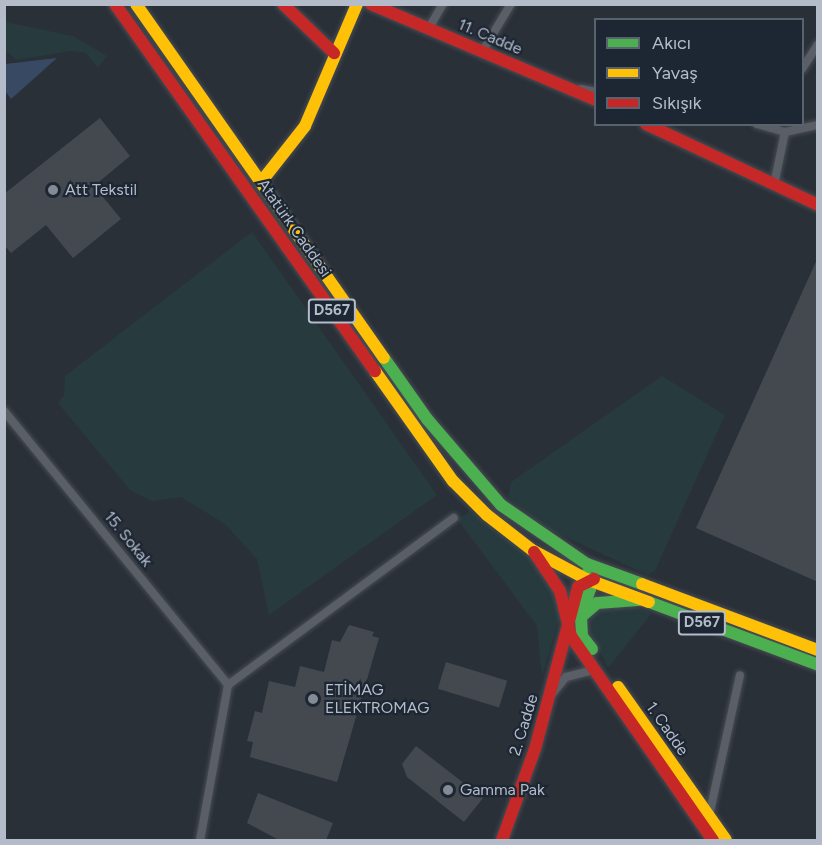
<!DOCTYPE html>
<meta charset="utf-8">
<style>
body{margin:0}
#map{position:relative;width:822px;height:845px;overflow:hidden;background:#2a3038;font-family:Figtree,sans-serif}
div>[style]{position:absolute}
.green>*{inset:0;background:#273a3e}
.water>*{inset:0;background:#384963}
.building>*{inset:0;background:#444950;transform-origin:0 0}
.roads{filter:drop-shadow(0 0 2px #484c53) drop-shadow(0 0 2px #484c53)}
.street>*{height:8px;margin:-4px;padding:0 4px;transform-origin:4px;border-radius:4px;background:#5a5e66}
.fast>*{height:12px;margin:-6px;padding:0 6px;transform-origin:6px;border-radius:6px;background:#4caf50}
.slow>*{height:12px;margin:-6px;padding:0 6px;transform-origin:6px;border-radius:6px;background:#ffc107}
.jam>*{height:12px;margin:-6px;padding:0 6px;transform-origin:6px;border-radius:6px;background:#c62828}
.dots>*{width:16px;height:16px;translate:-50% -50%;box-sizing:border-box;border:3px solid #1d2633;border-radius:50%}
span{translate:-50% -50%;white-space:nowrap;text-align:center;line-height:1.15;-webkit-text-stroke:4.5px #1d2633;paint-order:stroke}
.shield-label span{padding:2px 4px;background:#1d2633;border:2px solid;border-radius:4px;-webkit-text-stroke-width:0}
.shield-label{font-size:15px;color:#b4bcc9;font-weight:700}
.street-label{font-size:16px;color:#b4bcc9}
.poi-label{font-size:16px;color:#b4bcc9}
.left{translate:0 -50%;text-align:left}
.frame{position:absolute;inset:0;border:6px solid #b4bcc9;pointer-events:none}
.legend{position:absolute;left:594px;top:18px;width:210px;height:108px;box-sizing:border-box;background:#1d2633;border:2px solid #59626f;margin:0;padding:8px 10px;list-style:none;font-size:18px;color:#b4bcc9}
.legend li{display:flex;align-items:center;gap:12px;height:30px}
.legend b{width:30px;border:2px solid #59626f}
</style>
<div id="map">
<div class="green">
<i style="clip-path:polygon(5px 22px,73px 36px,107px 56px,98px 68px,86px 53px,71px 51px,16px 60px,5px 50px)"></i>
<i style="clip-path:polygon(252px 232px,437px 495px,269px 615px,257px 559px,225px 524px,181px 497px,152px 501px,130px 490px,58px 403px,64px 395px,65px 376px)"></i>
<i style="clip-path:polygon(662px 376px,725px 415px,655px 571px,648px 575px,548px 529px,508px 498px,511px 482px)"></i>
<i style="clip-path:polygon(469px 511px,531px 558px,563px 607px,542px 676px,537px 626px,458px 520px)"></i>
<i style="clip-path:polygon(624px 603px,652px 613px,608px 668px,589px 631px,590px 618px,599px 607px)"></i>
</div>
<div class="water">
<i style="clip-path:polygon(57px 58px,11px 99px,5px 91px,5px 64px)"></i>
</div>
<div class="building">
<i style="clip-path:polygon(100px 118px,130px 156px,94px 186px,121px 219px,73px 258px,46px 225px,11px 253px,4px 245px,4px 194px)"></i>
<i style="clip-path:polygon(818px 257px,818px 582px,696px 528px)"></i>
<i style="clip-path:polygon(349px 625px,374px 632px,372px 636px,379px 638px,337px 782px,250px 757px,253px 742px,247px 741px,255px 711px,262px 713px,269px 681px,295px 687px,300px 666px,324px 672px,332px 640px,340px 642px)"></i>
<i style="left:446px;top:662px;width:64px;height:28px;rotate:17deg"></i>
<i style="clip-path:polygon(416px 746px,483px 798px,464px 822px,407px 777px,402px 764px)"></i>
<i style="clip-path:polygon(258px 793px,333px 823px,326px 840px,279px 840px,247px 823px)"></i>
</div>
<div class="roads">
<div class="street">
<i style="left:429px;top:28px;width:28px;rotate:-60deg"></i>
<i style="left:482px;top:52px;width:56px;rotate:-58.9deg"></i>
<i style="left:802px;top:69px;width:30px;rotate:-57deg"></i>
<i style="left:581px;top:89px;width:15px;rotate:11deg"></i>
<i style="left:757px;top:124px;width:29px;rotate:16deg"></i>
<i style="left:785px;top:132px;width:34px;rotate:-12deg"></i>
<i style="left:774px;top:185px;width:54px;rotate:-78.3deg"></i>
<i style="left:4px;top:411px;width:354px;rotate:50.7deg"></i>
<i style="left:228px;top:685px;width:158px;rotate:100.2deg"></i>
<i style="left:228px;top:685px;width:281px;rotate:-36.5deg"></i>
<i style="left:552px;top:694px;width:22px;rotate:-51deg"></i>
<i style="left:566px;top:677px;width:30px;rotate:-14deg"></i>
<i style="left:709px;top:816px;width:144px;rotate:-77.6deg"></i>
</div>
<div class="fast">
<i style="left:384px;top:358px;width:75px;rotate:54.8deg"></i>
<i style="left:427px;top:419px;width:113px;rotate:49.3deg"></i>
<i style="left:501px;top:505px;width:104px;rotate:34.5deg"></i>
<i style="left:587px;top:564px;width:59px;rotate:20deg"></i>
<i style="left:649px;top:602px;width:180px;rotate:20.4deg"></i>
<i style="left:580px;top:618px;width:31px;rotate:-71deg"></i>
<i style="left:590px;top:589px;width:15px;rotate:-106deg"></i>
<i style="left:592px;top:649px;width:16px;rotate:-128deg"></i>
<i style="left:582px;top:636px;width:19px;rotate:-93deg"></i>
<i style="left:581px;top:617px;width:21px;rotate:-41deg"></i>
<i style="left:597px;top:603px;width:41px;rotate:-4.2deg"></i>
</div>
<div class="slow">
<i style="left:136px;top:4px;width:432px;rotate:55deg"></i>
<i style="left:261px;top:182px;width:71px;rotate:-51.8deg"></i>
<i style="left:305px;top:126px;width:133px;rotate:-66.9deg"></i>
<i style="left:375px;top:371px;width:135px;rotate:54.7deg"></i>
<i style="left:453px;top:481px;width:48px;rotate:45deg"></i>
<i style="left:487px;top:515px;width:57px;rotate:37.9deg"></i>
<i style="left:532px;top:550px;width:61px;rotate:28.2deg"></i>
<i style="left:586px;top:579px;width:67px;rotate:20.1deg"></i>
<i style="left:642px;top:584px;width:188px;rotate:20.6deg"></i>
<i style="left:618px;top:687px;width:187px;rotate:54.8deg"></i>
</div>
<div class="jam">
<i style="left:115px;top:4px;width:450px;rotate:54.7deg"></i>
<i style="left:283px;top:4px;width:71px;rotate:43.9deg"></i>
<i style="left:371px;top:4px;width:245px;rotate:23.1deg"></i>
<i style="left:646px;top:124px;width:190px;rotate:25.2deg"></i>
<i style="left:534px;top:552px;width:47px;rotate:56.3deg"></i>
<i style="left:560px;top:591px;width:46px;rotate:76.3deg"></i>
<i style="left:571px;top:636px;width:249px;rotate:55.2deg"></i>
<i style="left:502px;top:840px;width:97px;rotate:-70.1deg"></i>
<i style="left:535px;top:749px;width:168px;rotate:-75.1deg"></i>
<i style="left:578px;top:587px;width:18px;rotate:-27deg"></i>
</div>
</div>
<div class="dots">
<i style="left:53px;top:190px;background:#848b96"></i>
<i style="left:313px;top:699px;background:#848b96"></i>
<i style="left:448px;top:790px;background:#848b96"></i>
</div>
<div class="shield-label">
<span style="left:332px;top:311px">D567</span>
<span style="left:702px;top:623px">D567</span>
</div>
<div class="street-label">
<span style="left:490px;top:37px;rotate:23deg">11. Cadde</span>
<span style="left:294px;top:228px;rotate:55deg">Atatürk Caddesi</span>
<span style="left:128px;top:539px;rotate:51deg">15. Sokak</span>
<span style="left:524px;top:725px;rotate:-73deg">2. Cadde</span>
<span style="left:667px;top:729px;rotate:55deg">1. Cadde</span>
</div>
<div class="poi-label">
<span class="left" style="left:65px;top:190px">Att Tekstil</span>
<span class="left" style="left:325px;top:699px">ETİMAG<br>ELEKTROMAG</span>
<span class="left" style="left:460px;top:790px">Gamma Pak</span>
</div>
<div class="frame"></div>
<ul class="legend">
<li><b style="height:8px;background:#4caf50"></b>Akıcı</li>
<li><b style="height:8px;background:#ffc107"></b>Yavaş</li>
<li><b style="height:8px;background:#c62828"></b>Sıkışık</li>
</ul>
</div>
